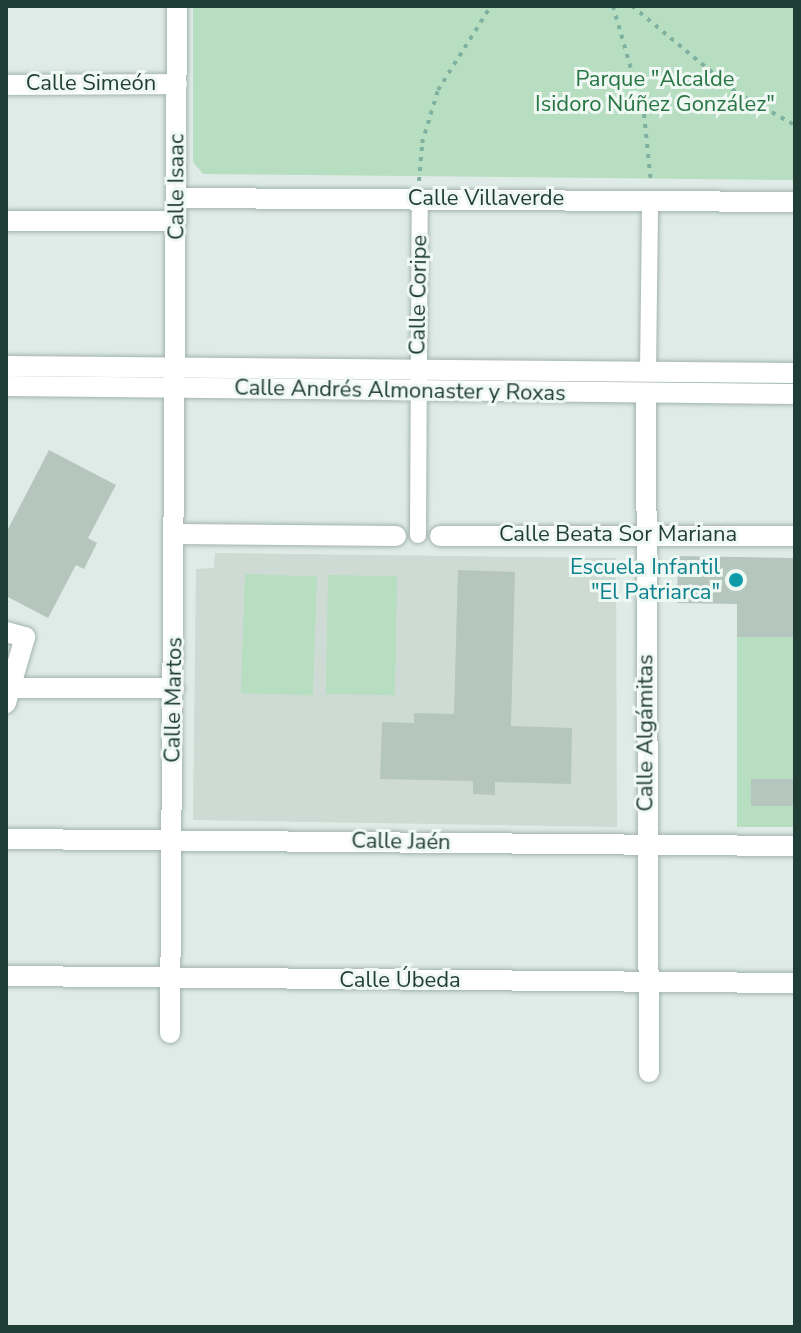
<!DOCTYPE html>
<meta charset="utf-8">
<style>
body{margin:0}
#map{position:relative;width:801px;height:1333px;overflow:hidden;background:#dfebe6;font-family:"Nunito Sans",sans-serif}
div>[style]{position:absolute}
.built>*{inset:0;background:#cddbd4}
.green>*{inset:0;background:#b7dec0;transform-origin:0 0}
.building>*{inset:0;background:#b4c6be;transform-origin:0 0}
.path>*{height:4px;margin-top:-2px;transform-origin:0;background:repeating-linear-gradient(90deg,#7eb19f 0 4px,transparent 0 10px)}
.roads{filter:drop-shadow(0 0 2px #a2b3ad) drop-shadow(0 0 2px #a2b3ad)}
.pedestrian>*{height:16px;margin:-8px;padding:0 8px;transform-origin:8px;border-radius:8px;background:#fff}
.minor>*{height:20px;margin:-10px;padding:0 10px;transform-origin:10px;border-radius:10px;background:#fff}
.dots>*{width:22px;height:22px;translate:-50% -50%;box-sizing:border-box;border:4px solid #f0f8f4;border-radius:50%}
span{translate:-50% -50%;white-space:nowrap;text-align:center;line-height:1.15;-webkit-text-stroke:6px #f0f8f4;paint-order:stroke}
.park-label{font-size:22px;color:#277643}
.street-label{font-size:22px;color:#1f3d34}
.culture-label{font-size:22px;color:#0d838f}
.right{translate:-100% -50%;text-align:right}
.frame{position:absolute;inset:0;border:8px solid #1f3d34;pointer-events:none}
</style>
<div id="map">
<div class="built">
<i style="clip-path:polygon(215px 553px,616px 558px,617px 827px,193px 820px,196px 569px,214px 568px)"></i>
</div>
<div class="green">
<i style="clip-path:polygon(193px 6px,795px 6px,795px 180px,203px 174px,193px 162px)"></i>
<i style="left:245px;top:574px;width:72px;height:119px;rotate:2deg"></i>
<i style="left:328px;top:575px;width:69px;height:119px;rotate:1deg"></i>
<i style="left:737px;top:637px;width:58px;height:190px"></i>
</div>
<div class="building">
<i style="clip-path:polygon(49px 450px,116px 485px,88px 538px,97px 543px,84px 569px,76px 565px,48px 618px,6px 596px,6px 533px)"></i>
<i style="clip-path:polygon(678px 556px,795px 558px,795px 637px,737px 637px,737px 604px,677px 603px)"></i>
<i style="clip-path:polygon(458px 570px,515px 572px,511px 726px,572px 728px,571px 784px,495px 782px,495px 795px,473px 794px,473px 781px,380px 779px,382px 722px,414px 723px,414px 713px,454px 714px)"></i>
<i style="left:751px;top:779px;width:44px;height:27px"></i>
</div>
<div class="path">
<i style="left:613px;top:6px;width:112px;rotate:74deg"></i>
<i style="left:644px;top:114px;width:69px;rotate:84.2deg"></i>
<i style="left:632px;top:6px;width:136px;rotate:39.6deg"></i>
<i style="left:737px;top:93px;width:66px;rotate:28.9deg"></i>
<i style="left:419px;top:181px;width:38px;rotate:-85deg"></i>
<i style="left:422px;top:143px;width:55px;rotate:-73.2deg"></i>
<i style="left:438px;top:90px;width:99px;rotate:-57.8deg"></i>
</div>
<div class="roads">
<div class="pedestrian">
<i style="left:648px;top:372px;width:173px;rotate:-89.3deg"></i>
<i style="left:418px;top:535px;width:336px;rotate:-89.7deg"></i>
</div>
<div class="minor">
<i style="left:6px;top:85px;width:171px;rotate:-0.3deg"></i>
<i style="left:177px;top:198px;width:618px;rotate:0.37deg"></i>
<i style="left:6px;top:221px;width:170px"></i>
<i style="left:6px;top:366px;width:789px;rotate:0.51deg"></i>
<i style="left:6px;top:386px;width:789px;rotate:0.58deg"></i>
<i style="left:646px;top:394px;width:678px;rotate:89.75deg"></i>
<i style="left:176px;top:534px;width:220px;rotate:0.5deg"></i>
<i style="left:440px;top:536px;width:355px"></i>
<i style="left:6px;top:632px;width:20px;rotate:15deg"></i>
<i style="left:25px;top:637px;width:69px;rotate:106.1deg"></i>
<i style="left:11px;top:688px;width:163px"></i>
<i style="left:6px;top:839px;width:789px;rotate:0.51deg"></i>
<i style="left:6px;top:976px;width:789px;rotate:0.51deg"></i>
<i style="left:170px;top:1033px;width:1027px;rotate:-89.61deg"></i>
</div>
</div>
<div class="dots">
<i style="left:736px;top:580px;background:#0f9aa8"></i>
</div>
<div class="park-label">
<span style="left:655px;top:92px">Parque "Alcalde<br>Isidoro Núñez González"</span>
</div>
<div class="street-label">
<span style="left:91px;top:84px">Calle Simeón</span>
<span style="left:177px;top:187px;rotate:-90deg">Calle Isaac</span>
<span style="left:486px;top:199px">Calle Villaverde</span>
<span style="left:419px;top:295px;rotate:-89deg">Calle Coripe</span>
<span style="left:400px;top:391px;rotate:1deg">Calle Andrés Almonaster y Roxas</span>
<span style="left:618px;top:535px">Calle Beata Sor Mariana</span>
<span style="left:174px;top:700px;rotate:-89deg">Calle Martos</span>
<span style="left:646px;top:733px;rotate:-90deg">Calle Algámitas</span>
<span style="left:401px;top:842px;rotate:1deg">Calle Jaén</span>
<span style="left:400px;top:981px">Calle Úbeda</span>
</div>
<div class="culture-label">
<span class="right" style="left:720px;top:580px">Escuela Infantil<br>"El Patriarca"</span>
</div>
<div class="frame"></div>
</div>
